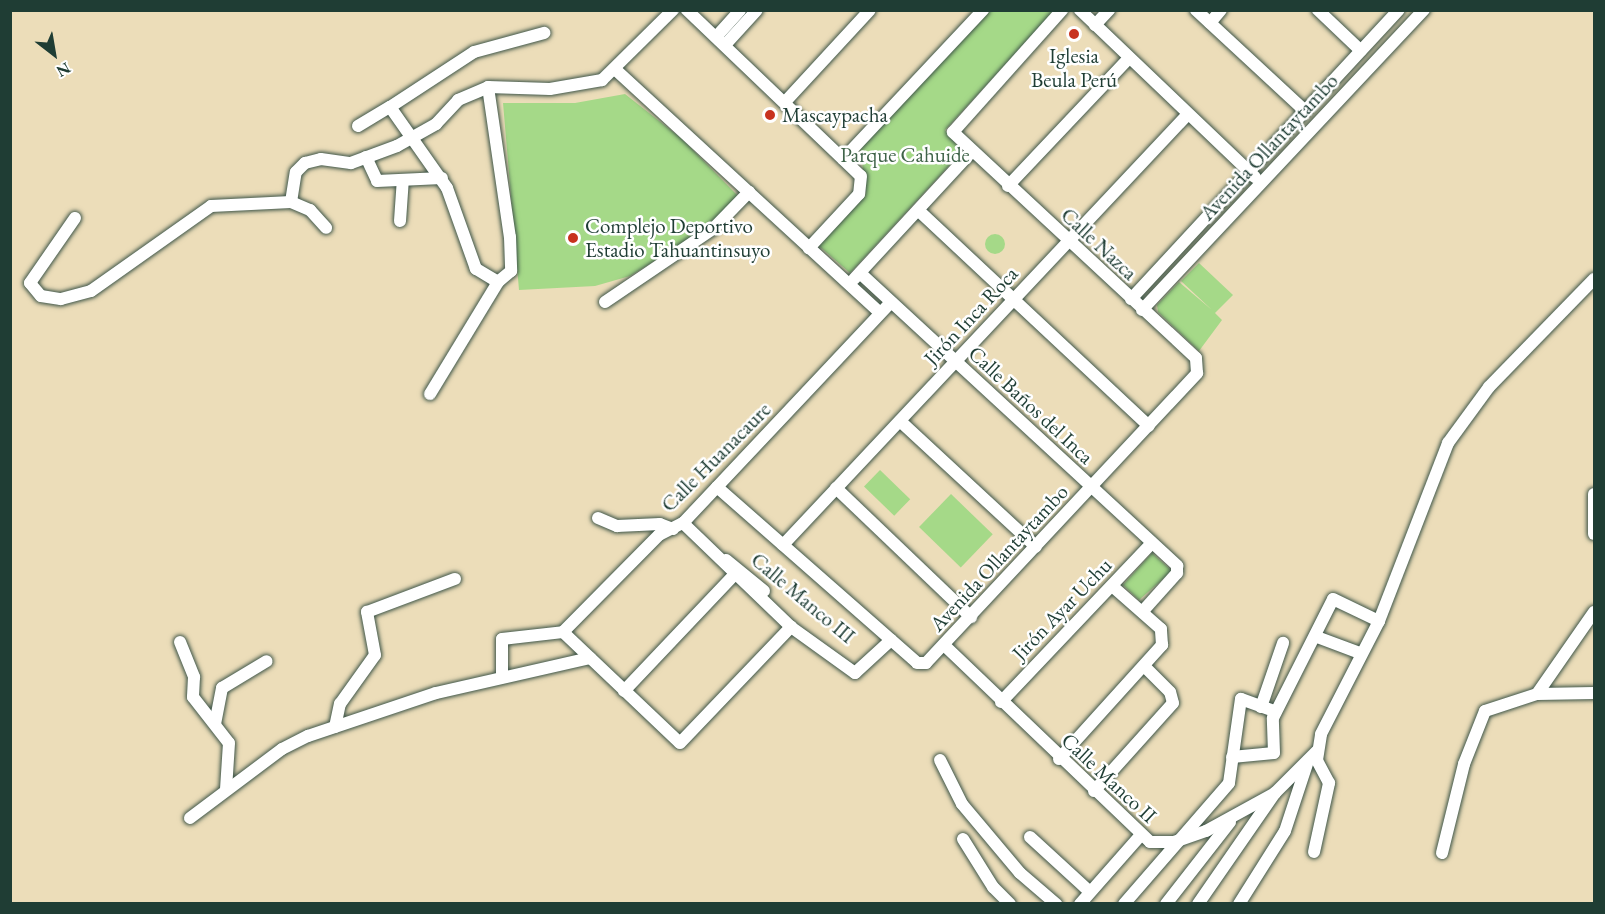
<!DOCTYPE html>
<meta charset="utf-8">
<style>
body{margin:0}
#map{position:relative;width:1605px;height:914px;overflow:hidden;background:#ecddb9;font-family:"EB Garamond",serif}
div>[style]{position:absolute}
.green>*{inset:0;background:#a5d988;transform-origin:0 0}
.round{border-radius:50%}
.roads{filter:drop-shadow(0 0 2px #3e5548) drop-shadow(0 0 2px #3e5548)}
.minor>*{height:12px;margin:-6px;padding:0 6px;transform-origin:6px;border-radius:6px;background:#fff}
.dots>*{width:16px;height:16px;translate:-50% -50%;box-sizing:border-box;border:3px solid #fff;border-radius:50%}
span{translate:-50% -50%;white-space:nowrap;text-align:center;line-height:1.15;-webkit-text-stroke:5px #fff;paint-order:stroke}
.poi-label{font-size:21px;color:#1f3d34}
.left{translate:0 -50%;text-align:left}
.street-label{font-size:21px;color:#1f3d34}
.park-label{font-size:21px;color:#406449}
.frame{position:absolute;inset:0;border:12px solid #1f3d34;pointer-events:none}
.north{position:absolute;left:24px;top:24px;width:60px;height:60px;-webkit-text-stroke:4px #fff;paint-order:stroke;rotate:149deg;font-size:16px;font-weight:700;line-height:24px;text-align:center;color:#1f3d34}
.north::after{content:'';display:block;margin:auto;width:21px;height:27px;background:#1f3d34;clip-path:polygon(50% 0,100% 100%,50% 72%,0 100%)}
</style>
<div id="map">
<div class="green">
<i style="clip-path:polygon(988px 11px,1054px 11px,945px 130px,958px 147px,958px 156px,850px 273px,819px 246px,866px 194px,860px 145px)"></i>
<i style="clip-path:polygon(625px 94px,682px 139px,739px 197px,711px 226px,630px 276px,595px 286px,519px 290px,503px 103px,575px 103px)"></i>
<i class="round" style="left:985px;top:234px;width:20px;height:20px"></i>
<i style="clip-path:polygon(1199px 263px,1233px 295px,1215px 313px,1222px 320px,1199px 351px,1158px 312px,1157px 305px,1179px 282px,1212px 310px,1181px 281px)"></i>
<i style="left:880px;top:470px;width:42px;height:23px;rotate:44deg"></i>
<i style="left:951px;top:494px;width:58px;height:46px;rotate:44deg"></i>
<i style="clip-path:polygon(1152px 553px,1172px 571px,1139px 600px,1123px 585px)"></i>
</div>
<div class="roads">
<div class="minor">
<i style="left:687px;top:10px;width:240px;rotate:43.7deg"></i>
<i style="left:861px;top:176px;width:18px;rotate:96deg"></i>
<i style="left:859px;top:194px;width:74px;rotate:132.8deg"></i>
<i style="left:1080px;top:10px;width:242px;rotate:43.7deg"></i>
<i style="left:1196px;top:10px;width:149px;rotate:42.8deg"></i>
<i style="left:1318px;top:10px;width:59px;rotate:43.6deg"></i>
<i style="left:1210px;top:23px;width:17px;rotate:-50deg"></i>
<i style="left:1095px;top:25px;width:21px;rotate:-47deg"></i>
<i style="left:716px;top:37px;width:36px;rotate:-48deg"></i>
<i style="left:725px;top:45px;width:47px;rotate:-47.6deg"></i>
<i style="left:617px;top:71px;width:357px;rotate:42.6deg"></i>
<i style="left:488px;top:87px;width:152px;rotate:81.7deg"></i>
<i style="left:510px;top:237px;width:34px;rotate:88deg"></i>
<i style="left:511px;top:271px;width:17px;rotate:140deg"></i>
<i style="left:498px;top:282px;width:26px;rotate:-149deg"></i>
<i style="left:476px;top:269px;width:86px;rotate:-109.7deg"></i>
<i style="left:447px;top:188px;width:99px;rotate:-125.1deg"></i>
<i style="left:390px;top:107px;width:100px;rotate:-33.2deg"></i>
<i style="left:474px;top:52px;width:73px;rotate:-15.2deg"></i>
<i style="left:785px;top:102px;width:125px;rotate:-47.3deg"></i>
<i style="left:358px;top:126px;width:37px;rotate:-31deg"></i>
<i style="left:366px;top:157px;width:26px;rotate:65deg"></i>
<i style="left:377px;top:181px;width:65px;rotate:-2.6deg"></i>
<i style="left:845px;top:157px;width:202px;rotate:-46.8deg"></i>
<i style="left:1008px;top:186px;width:176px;rotate:-46.6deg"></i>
<i style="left:291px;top:202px;width:30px;rotate:-81deg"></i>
<i style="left:296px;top:172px;width:13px;rotate:-45deg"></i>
<i style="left:305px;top:163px;width:16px;rotate:-14deg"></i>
<i style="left:321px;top:159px;width:30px;rotate:8deg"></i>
<i style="left:351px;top:163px;width:49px;rotate:-20.3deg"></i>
<i style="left:397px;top:146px;width:45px;rotate:-29.4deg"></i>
<i style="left:436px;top:124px;width:33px;rotate:-47deg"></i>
<i style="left:458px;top:100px;width:33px;rotate:-23deg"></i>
<i style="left:488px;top:87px;width:62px;rotate:1.8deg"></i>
<i style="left:550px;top:89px;width:53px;rotate:-9.8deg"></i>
<i style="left:602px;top:80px;width:100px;rotate:-44.6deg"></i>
<i style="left:918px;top:210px;width:316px;rotate:43.1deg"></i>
<i style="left:75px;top:218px;width:79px;rotate:124.7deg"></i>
<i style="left:30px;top:283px;width:17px;rotate:50deg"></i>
<i style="left:41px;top:296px;width:20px;rotate:9deg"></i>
<i style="left:61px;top:299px;width:31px;rotate:-15deg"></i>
<i style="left:91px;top:291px;width:147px;rotate:-35.3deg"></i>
<i style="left:211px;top:206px;width:80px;rotate:-2.9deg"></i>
<i style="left:291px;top:202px;width:21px;rotate:23deg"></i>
<i style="left:310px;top:210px;width:24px;rotate:48deg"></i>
<i style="left:400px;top:221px;width:39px;rotate:-86deg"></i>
<i style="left:860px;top:273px;width:432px;rotate:42.7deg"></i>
<i style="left:1177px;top:566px;width:7px;rotate:90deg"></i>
<i style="left:1177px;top:573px;width:52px;rotate:131.9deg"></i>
<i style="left:854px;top:279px;width:173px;rotate:-47.3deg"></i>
<i style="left:1131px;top:299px;width:394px;rotate:-47.2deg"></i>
<i style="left:605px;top:302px;width:130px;rotate:-34.1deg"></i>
<i style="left:713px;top:229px;width:52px;rotate:-45.8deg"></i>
<i style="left:1142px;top:310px;width:412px;rotate:-46.8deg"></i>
<i style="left:430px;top:394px;width:131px;rotate:-58.7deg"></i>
<i style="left:900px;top:421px;width:185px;rotate:42.8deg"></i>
<i style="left:717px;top:487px;width:266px;rotate:41.3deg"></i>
<i style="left:917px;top:663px;width:9px"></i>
<i style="left:926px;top:663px;width:397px;rotate:-46.9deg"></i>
<i style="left:1197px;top:373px;width:15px;rotate:-94deg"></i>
<i style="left:1196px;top:358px;width:332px;rotate:-137.1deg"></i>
<i style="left:953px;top:132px;width:164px;rotate:-48.2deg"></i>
<i style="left:836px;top:488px;width:187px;rotate:43.7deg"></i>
<i style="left:1594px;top:494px;width:40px;rotate:90deg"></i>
<i style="left:598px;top:518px;width:21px;rotate:23deg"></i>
<i style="left:617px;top:526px;width:43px;rotate:-2.7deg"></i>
<i style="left:660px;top:524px;width:14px;rotate:21deg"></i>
<i style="left:683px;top:523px;width:150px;rotate:43.9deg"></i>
<i style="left:791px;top:627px;width:79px;rotate:35.7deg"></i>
<i style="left:855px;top:673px;width:49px;rotate:-42.5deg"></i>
<i style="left:783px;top:545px;width:591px;rotate:-46.78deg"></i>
<i style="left:726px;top:560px;width:49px;rotate:39.2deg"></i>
<i style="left:563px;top:632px;width:136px;rotate:-45.3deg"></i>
<i style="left:659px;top:535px;width:27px;rotate:-27deg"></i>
<i style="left:683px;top:523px;width:303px;rotate:-46.7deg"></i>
<i style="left:563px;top:632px;width:161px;rotate:43.5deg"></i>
<i style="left:680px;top:743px;width:161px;rotate:-46.3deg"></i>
<i style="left:1317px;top:637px;width:46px;rotate:20.4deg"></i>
<i style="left:180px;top:642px;width:38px;rotate:68deg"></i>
<i style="left:194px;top:677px;width:20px;rotate:93deg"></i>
<i style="left:193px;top:697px;width:58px;rotate:52deg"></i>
<i style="left:229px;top:743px;width:47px;rotate:93.7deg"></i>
<i style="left:944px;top:645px;width:285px;rotate:43.7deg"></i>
<i style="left:1150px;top:842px;width:24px"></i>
<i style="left:1174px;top:842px;width:34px;rotate:-19deg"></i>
<i style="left:1206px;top:831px;width:79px;rotate:-28.8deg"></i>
<i style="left:502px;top:677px;width:38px;rotate:-90deg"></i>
<i style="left:502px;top:639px;width:61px;rotate:-6.5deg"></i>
<i style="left:624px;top:691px;width:160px;rotate:-46.5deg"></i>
<i style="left:1537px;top:694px;width:100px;rotate:-55.2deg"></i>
<i style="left:1001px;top:702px;width:219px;rotate:-46.5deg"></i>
<i style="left:1261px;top:707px;width:68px;rotate:-71deg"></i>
<i style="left:215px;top:724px;width:37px;rotate:-79deg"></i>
<i style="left:222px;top:688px;width:52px;rotate:-31deg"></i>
<i style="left:335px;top:727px;width:24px;rotate:-78deg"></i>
<i style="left:340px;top:704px;width:60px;rotate:-54.5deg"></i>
<i style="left:375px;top:655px;width:44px;rotate:-100.5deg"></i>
<i style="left:367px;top:612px;width:94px;rotate:-20.6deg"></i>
<i style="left:1232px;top:757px;width:42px;rotate:-5.4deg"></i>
<i style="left:1274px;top:753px;width:35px;rotate:-92deg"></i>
<i style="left:1273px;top:718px;width:133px;rotate:-63.2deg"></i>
<i style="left:1333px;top:599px;width:51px;rotate:25.6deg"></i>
<i style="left:1059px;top:759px;width:154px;rotate:-47.9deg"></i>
<i style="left:1162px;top:645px;width:16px;rotate:-94deg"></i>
<i style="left:1161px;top:629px;width:65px;rotate:-138.7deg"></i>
<i style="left:940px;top:760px;width:49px;rotate:63.4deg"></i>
<i style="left:962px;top:804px;width:90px;rotate:50deg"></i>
<i style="left:1020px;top:873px;width:48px;rotate:40.7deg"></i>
<i style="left:1094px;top:791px;width:118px;rotate:-48.1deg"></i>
<i style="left:1173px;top:703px;width:11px;rotate:-105deg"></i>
<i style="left:1170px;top:692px;width:35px;rotate:-135deg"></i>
<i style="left:190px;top:818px;width:115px;rotate:-36.9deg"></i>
<i style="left:282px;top:749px;width:29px;rotate:-27deg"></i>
<i style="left:308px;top:736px;width:135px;rotate:-18.6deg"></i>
<i style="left:436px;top:693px;width:158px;rotate:-12.8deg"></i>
<i style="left:1030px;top:837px;width:81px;rotate:42.5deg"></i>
<i style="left:963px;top:839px;width:57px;rotate:58deg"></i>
<i style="left:993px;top:887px;width:24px;rotate:45deg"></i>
<i style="left:1314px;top:852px;width:71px;rotate:-77.7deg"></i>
<i style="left:1329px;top:783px;width:26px;rotate:-118deg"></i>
<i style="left:1317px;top:760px;width:26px;rotate:-81deg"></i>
<i style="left:1321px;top:734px;width:127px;rotate:-62.8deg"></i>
<i style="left:1379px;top:621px;width:191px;rotate:-68.8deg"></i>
<i style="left:1448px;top:443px;width:69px;rotate:-53.8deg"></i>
<i style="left:1489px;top:387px;width:151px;rotate:-45.8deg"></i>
<i style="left:1442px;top:853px;width:92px;rotate:-76.1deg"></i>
<i style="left:1464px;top:764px;width:57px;rotate:-68.4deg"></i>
<i style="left:1485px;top:711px;width:55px;rotate:-18.1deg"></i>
<i style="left:1537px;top:694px;width:57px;rotate:-1deg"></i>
<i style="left:1080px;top:904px;width:91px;rotate:-48.6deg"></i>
<i style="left:1124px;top:904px;width:160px;rotate:-49deg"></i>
<i style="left:1229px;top:783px;width:85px;rotate:-81.9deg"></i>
<i style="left:1241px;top:699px;width:37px;rotate:20deg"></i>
<i style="left:1166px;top:904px;width:104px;rotate:-52deg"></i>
<i style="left:1198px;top:904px;width:135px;rotate:-55.3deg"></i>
<i style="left:1275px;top:793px;width:59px;rotate:-45deg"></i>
<i style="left:1239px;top:904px;width:86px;rotate:-57.8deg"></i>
<i style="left:1285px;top:831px;width:74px;rotate:-71.8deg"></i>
</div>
</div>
<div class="dots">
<i style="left:1074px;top:34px;background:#c8321e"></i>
<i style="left:770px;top:115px;background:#c8321e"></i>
<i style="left:573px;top:238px;background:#c8321e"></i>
</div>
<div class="poi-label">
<span style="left:1074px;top:68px">Iglesia<br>Beula Perú</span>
<span class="left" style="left:782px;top:115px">Mascaypacha</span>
<span class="left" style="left:585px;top:238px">Complejo Deportivo<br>Estadio Tahuantinsuyo</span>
</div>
<div class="street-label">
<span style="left:1269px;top:147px;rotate:-47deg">Avenida Ollantaytambo</span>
<span style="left:1099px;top:244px;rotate:43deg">Calle Nazca</span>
<span style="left:971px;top:316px;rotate:-47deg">Jirón Inca Roca</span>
<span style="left:1031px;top:405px;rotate:43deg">Calle Baños del Inca</span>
<span style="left:716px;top:457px;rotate:-45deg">Calle Huanacaure</span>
<span style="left:999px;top:558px;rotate:-47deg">Avenida Ollantaytambo</span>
<span style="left:803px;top:598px;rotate:40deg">Calle Manco III</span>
<span style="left:1062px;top:609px;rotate:-46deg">Jirón Ayar Uchu</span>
<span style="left:1109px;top:778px;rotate:43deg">Calle Manco II</span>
</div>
<div class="park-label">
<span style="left:905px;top:155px">Parque Cahuide</span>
</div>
<div class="frame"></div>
<div class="north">N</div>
</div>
